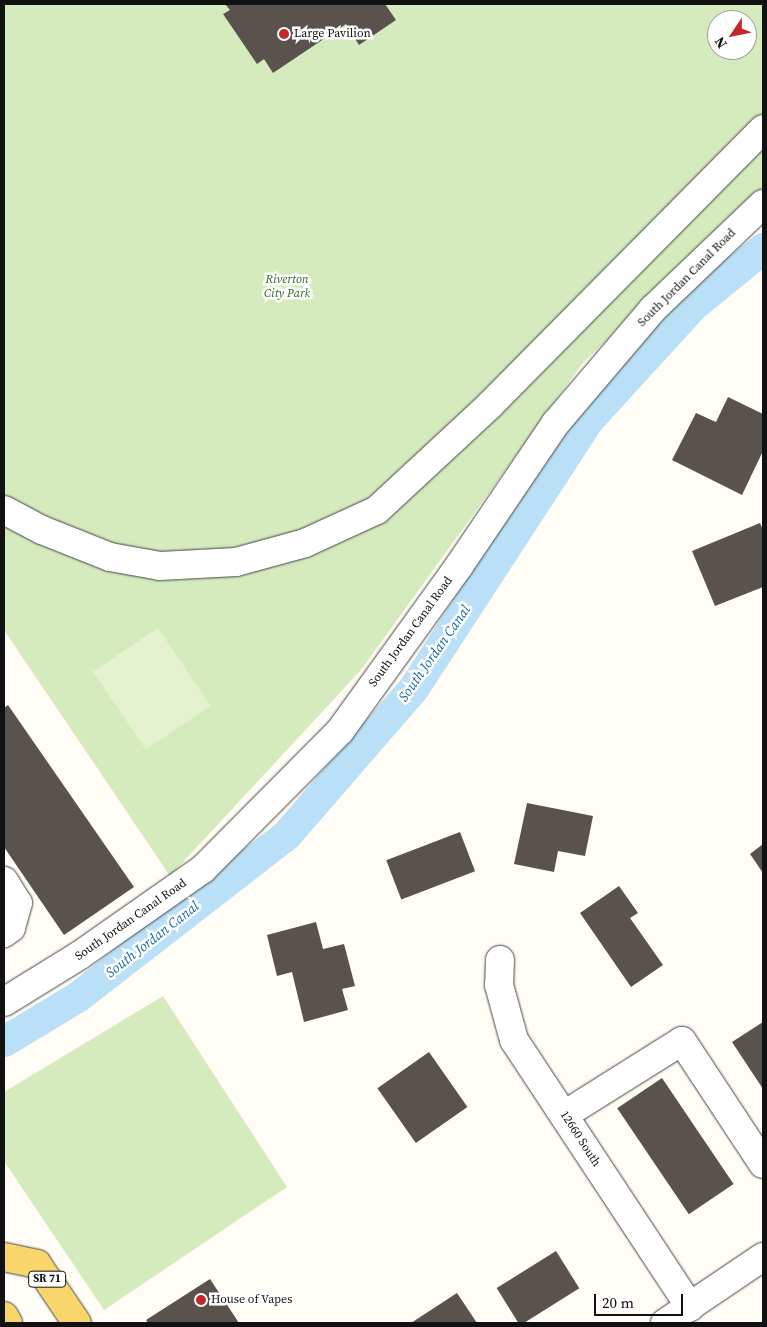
<!DOCTYPE html>
<style>
body{margin:0}
#map{position:relative;width:767px;height:1327px;overflow:hidden;background:#fffdf5;font-family:"Source Serif 4",serif}
div>[style]{position:absolute}
.green>*{inset:0;background:#d5ebbd}
.pitch>*{inset:0;background:#e6f2cf;transform-origin:0 0}
.canal>*{height:31px;margin:-15.5px;padding:0 15.5px;transform-origin:15.5px;border-radius:15.5px;background:#b9e0f7}
.building>*{inset:0;background:#5a524d;transform-origin:0 0}
.roads{filter:drop-shadow(0 0 1px #444) drop-shadow(0 0 1px #444)}
.minor>*{height:28px;margin:-14px;padding:0 14px;transform-origin:14px;border-radius:14px;background:#fff}
.major>*{height:28px;margin:-14px;padding:0 14px;transform-origin:14px;border-radius:14px;background:#f9d66b}
.dots>*{width:14px;height:14px;translate:-50% -50%;box-sizing:border-box;border:2px solid #fff;border-radius:50%}
span{translate:-50% -50%;white-space:nowrap;text-align:center;line-height:1.15;-webkit-text-stroke:5px #fff;paint-order:stroke}
.shield-label span{padding:1px 4px;background:#fff;border:1px solid;border-radius:4px;-webkit-text-stroke-width:0}
.shield-label{font-size:11px;color:#111;font-weight:700}
.poi-label{font-size:12px;color:#111}
.left{translate:0 -50%;text-align:left}
.street-label{font-size:12px;color:#111}
.park-label{font-size:12px;color:#2f6b1f;font-style:italic}
.water-label{font-size:14px;color:#1768a6;font-style:italic}
.frame{position:absolute;inset:0;border:5px solid #111;pointer-events:none}
.north{position:absolute;left:707px;top:10px;width:50px;height:50px;box-sizing:border-box;background:#fff;border:1px solid #a0a0a0;border-radius:50%;rotate:236deg;font-size:14px;font-weight:700;line-height:20px;text-align:center;color:#111}
.north::after{content:'';display:block;margin:auto;width:18px;height:22px;background:#c4262e;clip-path:polygon(50% 0,100% 100%,50% 72%,0 100%)}
.scale{position:absolute;left:594px;top:1294px;width:89px;height:22px;box-sizing:border-box;border:2px solid #111;border-top:0;padding-left:6px;font-size:15px;line-height:18px;white-space:nowrap;color:#111;-webkit-text-stroke:4px #fff;paint-order:stroke}
</style>
<div id="map">
<div class="green">
<i style="clip-path:polygon(evenodd,4px 4px,763px 4px,763px 190px,582px 364px,361px 670px,170px 876px,4px 630px,4px 4px,717px 20px,747px 20px,747px 50px,717px 50px,717px 20px)"></i>
<i style="clip-path:polygon(163px 996px,287px 1187px,104px 1310px,4px 1161px,4px 1092px)"></i>
</div>
<div class="pitch">
<i style="left:158px;top:628px;width:94px;height:78px;rotate:56deg"></i>
</div>
<div class="canal">
<i style="left:4px;top:1041px;width:85px;rotate:-31.1deg"></i>
<i style="left:77px;top:997px;width:264px;rotate:-37.8deg"></i>
<i style="left:286px;top:835px;width:196px;rotate:-49.1deg"></i>
<i style="left:414px;top:687px;width:319px;rotate:-56.9deg"></i>
<i style="left:588px;top:420px;width:154px;rotate:-47.6deg"></i>
<i style="left:692px;top:306px;width:92px;rotate:-39.2deg"></i>
</div>
<div class="building">
<i style="clip-path:polygon(225px 4px,385px 4px,396px 20px,359px 45px,346px 24px,273px 73px,264px 59px,257px 64px,223px 14px,230px 10px)"></i>
<i style="clip-path:polygon(728px 397px,763px 414px,763px 451px,742px 495px,672px 460px,696px 413px,716px 422px)"></i>
<i style="clip-path:polygon(760px 523px,763px 530px,763px 587px,715px 606px,692px 551px)"></i>
<i style="clip-path:polygon(8px 705px,134px 887px,64px 935px,4px 847px,4px 708px)"></i>
<i style="clip-path:polygon(527px 803px,593px 816px,585px 856px,558px 851px,554px 872px,514px 864px)"></i>
<i style="left:460px;top:832px;width:42px;height:79px;rotate:69deg"></i>
<i style="clip-path:polygon(763px 844px,763px 873px,750px 854px)"></i>
<i style="clip-path:polygon(619px 886px,638px 913px,630px 918px,663px 965px,631px 987px,580px 913px)"></i>
<i style="clip-path:polygon(316px 922px,323px 949px,344px 944px,355px 986px,342px 989px,348px 1010px,304px 1022px,292px 972px,277px 976px,267px 935px)"></i>
<i style="clip-path:polygon(763px 1022px,763px 1089px,732px 1042px)"></i>
<i style="left:429px;top:1052px;width:67px;height:63px;rotate:55deg"></i>
<i style="left:662px;top:1078px;width:128px;height:54px;rotate:56deg"></i>
<i style="left:556px;top:1251px;width:44px;height:70px;rotate:58deg"></i>
<i style="clip-path:polygon(210px 1279px,239px 1323px,148px 1323px,146px 1320px)"></i>
<i style="clip-path:polygon(457px 1293px,477px 1323px,411px 1323px)"></i>
</div>
<div class="roads">
<div class="minor">
<i style="left:4px;top:510px;width:43px;rotate:27.8deg"></i>
<i style="left:42px;top:530px;width:73px;rotate:21.7deg"></i>
<i style="left:110px;top:557px;width:51px;rotate:10.2deg"></i>
<i style="left:160px;top:566px;width:76px;rotate:-3deg"></i>
<i style="left:236px;top:562px;width:72px;rotate:-15.4deg"></i>
<i style="left:305px;top:543px;width:79px;rotate:-24.6deg"></i>
<i style="left:377px;top:510px;width:154px;rotate:-42.9deg"></i>
<i style="left:490px;top:405px;width:388px;rotate:-45.3deg"></i>
<i style="left:4px;top:881px;width:26px;rotate:58deg"></i>
<i style="left:18px;top:903px;width:26px;rotate:106deg"></i>
<i style="left:11px;top:928px;width:9px;rotate:144deg"></i>
<i style="left:500px;top:960px;width:25px;rotate:92deg"></i>
<i style="left:499px;top:985px;width:57px;rotate:74.7deg"></i>
<i style="left:514px;top:1040px;width:320px;rotate:56.6deg"></i>
<i style="left:4px;top:1002px;width:89px;rotate:-31.7deg"></i>
<i style="left:80px;top:955px;width:150px;rotate:-35deg"></i>
<i style="left:203px;top:869px;width:194px;rotate:-45.2deg"></i>
<i style="left:340px;top:731px;width:203px;rotate:-54.2deg"></i>
<i style="left:459px;top:566px;width:173px;rotate:-55.9deg"></i>
<i style="left:556px;top:423px;width:150px;rotate:-49.6deg"></i>
<i style="left:653px;top:309px;width:152px;rotate:-43.7deg"></i>
<i style="left:564px;top:1115px;width:139px;rotate:-32.1deg"></i>
<i style="left:682px;top:1041px;width:147px;rotate:56.6deg"></i>
<i style="left:665px;top:1323px;width:118px;rotate:-34deg"></i>
</div>
<div class="major">
<i style="left:4px;top:1257px;width:34px;rotate:12deg"></i>
<i style="left:37px;top:1264px;width:71px;rotate:55.9deg"></i>
<i style="left:4px;top:1316px;width:8px;rotate:60deg"></i>
</div>
</div>
<div class="dots">
<i style="left:284px;top:34px;background:#c4262e"></i>
<i style="left:201px;top:1300px;background:#c4262e"></i>
</div>
<div class="shield-label">
<span style="left:47px;top:1279px">SR 71</span>
</div>
<div class="poi-label">
<span class="left" style="left:294px;top:34px">Large Pavilion</span>
<span class="left" style="left:211px;top:1300px">House of Vapes</span>
</div>
<div class="street-label">
<span style="left:687px;top:278px;rotate:-45deg">South Jordan Canal Road</span>
<span style="left:411px;top:632px;rotate:-54deg">South Jordan Canal Road</span>
<span style="left:131px;top:920px;rotate:-35deg">South Jordan Canal Road</span>
<span style="left:580px;top:1139px;rotate:57deg">12660 South</span>
</div>
<div class="park-label">
<span style="left:287px;top:287px">Riverton<br>City Park</span>
</div>
<div class="water-label">
<span style="left:434px;top:653px;rotate:-55deg">South Jordan Canal</span>
<span style="left:152px;top:939px;rotate:-38deg">South Jordan Canal</span>
</div>
<div class="frame"></div>
<div class="north">N</div>
<div class="scale">20 m</div>
</div>
